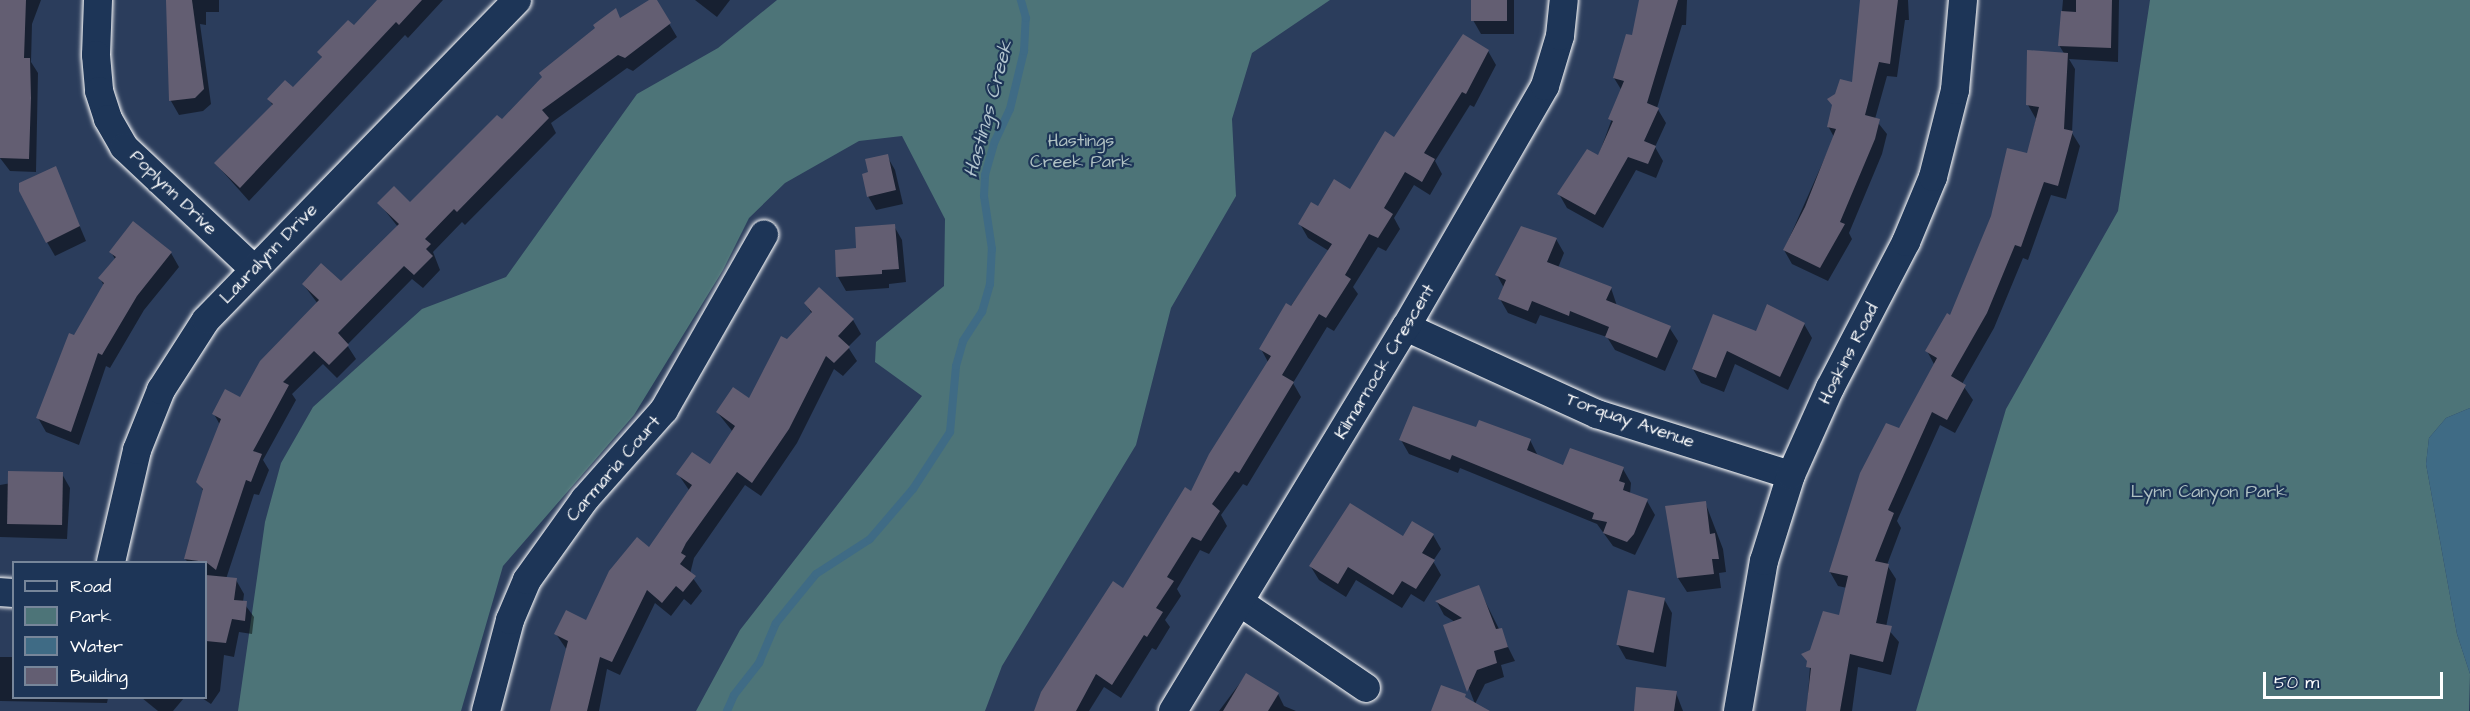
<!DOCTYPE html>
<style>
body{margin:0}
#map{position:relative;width:2470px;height:711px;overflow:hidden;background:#2b3d5c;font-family:"Architects Daughter",sans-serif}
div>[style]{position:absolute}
.green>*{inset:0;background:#4d7478}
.water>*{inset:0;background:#3f6b85}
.shadow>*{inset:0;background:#0007}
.stream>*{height:8px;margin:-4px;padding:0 4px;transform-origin:4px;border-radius:4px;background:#3f6b85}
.building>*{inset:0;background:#635e72;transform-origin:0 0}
.roads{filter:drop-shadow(0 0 2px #fff) drop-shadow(0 0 2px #fff)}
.minor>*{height:28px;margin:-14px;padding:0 14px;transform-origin:14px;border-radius:14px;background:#1d3557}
span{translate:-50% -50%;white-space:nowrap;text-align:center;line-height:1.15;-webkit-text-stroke:4.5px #1d3557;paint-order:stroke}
.park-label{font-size:18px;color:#afc0c2}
.street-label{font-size:18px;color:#fff}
.water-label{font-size:20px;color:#b2c4ce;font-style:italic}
.legend{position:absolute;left:12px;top:561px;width:195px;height:138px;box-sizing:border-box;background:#1d3557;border:2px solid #77869a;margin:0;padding:8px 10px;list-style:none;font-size:18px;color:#fff}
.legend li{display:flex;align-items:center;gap:12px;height:30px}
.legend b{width:30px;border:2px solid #77869a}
.scale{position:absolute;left:2263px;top:672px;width:180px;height:27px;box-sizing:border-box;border:3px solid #fff;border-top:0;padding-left:8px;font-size:18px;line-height:21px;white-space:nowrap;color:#fff;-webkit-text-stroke:4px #1d3557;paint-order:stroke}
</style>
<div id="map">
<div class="green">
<i style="clip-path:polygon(777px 0,1330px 0,1252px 53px,1232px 119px,1236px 196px,1171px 308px,1136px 445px,1002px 666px,985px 711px,696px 711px,740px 630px,922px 396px,875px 362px,876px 342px,944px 286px,945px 219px,902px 136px,859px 141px,785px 183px,749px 218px,723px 270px,634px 415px,503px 566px,461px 711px,238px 711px,265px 522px,281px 463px,313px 407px,422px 309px,506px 277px,637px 94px,718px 48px)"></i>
<i style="clip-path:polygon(2150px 0,2470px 0,2470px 408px,2446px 418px,2429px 438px,2426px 464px,2457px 634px,2470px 674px,2469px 711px,1916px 711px,2006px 409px,2118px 211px)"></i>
</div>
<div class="water">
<i style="clip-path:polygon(2470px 408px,2470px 674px,2457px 634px,2426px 464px,2429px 438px,2446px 418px)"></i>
</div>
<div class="shadow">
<i style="clip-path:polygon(0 0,41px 0,32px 24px,31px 62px,38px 73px,36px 172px,10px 171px,0 158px)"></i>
<i style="clip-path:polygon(168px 0,219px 0,219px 12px,206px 12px,206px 25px,200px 24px,211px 104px,203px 111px,179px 115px,171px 101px)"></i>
<i style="clip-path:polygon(379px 0,443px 0,408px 38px,405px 35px,249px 201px,216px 164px,273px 106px,269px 99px,293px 90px,323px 59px,319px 53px,354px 27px)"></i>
<i style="clip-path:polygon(655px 0,677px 37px,633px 71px,627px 68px,551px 123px,556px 133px,465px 225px,462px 222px,433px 252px,440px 270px,423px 288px,412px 279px,347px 345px,356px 359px,337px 378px,323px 364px,292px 394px,296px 400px,263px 460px,269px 470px,259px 495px,254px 494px,226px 579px,236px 580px,244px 594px,243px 602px,254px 617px,252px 634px,239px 632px,234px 657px,224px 655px,220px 691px,211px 704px,202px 698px,206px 698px,206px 562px,188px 562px,185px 559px,204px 492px,198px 482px,220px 425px,214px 414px,241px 399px,318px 304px,303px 284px,341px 283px,398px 227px,379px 203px,410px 204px,620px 19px)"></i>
<i style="clip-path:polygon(695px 0,730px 0,717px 17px)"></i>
<i style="clip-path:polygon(1473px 0,1514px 0,1514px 34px,1481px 34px,1473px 20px)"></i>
<i style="clip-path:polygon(1641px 0,1687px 0,1686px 25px,1682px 25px,1657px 108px,1666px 123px,1655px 147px,1663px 161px,1656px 178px,1636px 170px,1603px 228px,1567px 208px,1559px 194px,1598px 157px,1622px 91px,1614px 78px,1633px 37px)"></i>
<i style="clip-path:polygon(1861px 0,1908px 0,1909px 20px,1905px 20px,1897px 77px,1887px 76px,1875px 119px,1887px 134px,1882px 154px,1849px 233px,1852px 239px,1828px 281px,1792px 264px,1784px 250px,1834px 137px,1828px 126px,1853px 84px)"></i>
<i style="clip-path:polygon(2063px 0,2119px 0,2118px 62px,2069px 59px,2075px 69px,2072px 133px,2080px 146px,2066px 199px,2051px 195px,2028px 260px,2023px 258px,1994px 328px,1962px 384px,1973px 400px,1955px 433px,1940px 425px,1897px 521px,1901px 528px,1887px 565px,1896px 579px,1886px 627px,1899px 642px,1891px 675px,1858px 667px,1852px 711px,1807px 711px,1811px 651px,1841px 617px,1847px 588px,1838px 586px,1830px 572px,1862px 474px,1899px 430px,1935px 366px,1927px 351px,1951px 317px,2028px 155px,2036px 119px,2028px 105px,2065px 55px,2059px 45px)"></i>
<i style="clip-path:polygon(1488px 51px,1496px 65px,1474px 107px,1470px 105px,1435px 161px,1442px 174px,1430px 195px,1414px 185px,1394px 218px,1400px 229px,1386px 251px,1378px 247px,1353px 287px,1358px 294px,1334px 331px,1327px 327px,1293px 383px,1301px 397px,1247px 486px,1243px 484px,1221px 515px,1227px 526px,1209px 554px,1200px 550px,1177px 589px,1181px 596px,1165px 620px,1170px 627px,1156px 650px,1152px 648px,1121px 698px,1104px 687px,1089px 711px,1036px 711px,1192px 493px,1268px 362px,1261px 349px,1329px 251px,1308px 238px,1300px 224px,1319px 208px,1351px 191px,1394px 139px)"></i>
<i style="clip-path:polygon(887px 156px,895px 170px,903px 204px,876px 210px,868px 196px,870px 173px)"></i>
<i style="clip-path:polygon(55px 168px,86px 241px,55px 256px,47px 242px)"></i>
<i style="clip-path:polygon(894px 226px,902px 240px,906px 282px,889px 284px,889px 288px,846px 291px,838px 277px,858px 250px)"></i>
<i style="clip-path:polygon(1556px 239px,1564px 253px,1558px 268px,1611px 288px,1617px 306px,1669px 327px,1678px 341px,1665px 371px,1615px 350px,1607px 337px,1540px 315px,1536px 324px,1508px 313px,1500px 299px,1504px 288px,1497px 275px)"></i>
<i style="clip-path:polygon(111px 252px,171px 253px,179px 267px,144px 310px,110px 368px,106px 366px,79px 445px,46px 432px,38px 418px,74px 337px,104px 286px,100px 278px,115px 259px)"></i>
<i style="clip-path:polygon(806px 304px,853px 320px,861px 334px,848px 347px,857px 361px,843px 376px,834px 369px,797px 443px,761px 496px,745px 485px,694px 558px,690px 574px,702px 591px,691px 605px,684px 599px,671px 616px,655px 603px,620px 675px,607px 669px,599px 711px,552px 711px,567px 650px,556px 634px,587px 622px,649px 549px,689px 490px,678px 474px,710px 466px,733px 432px,717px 412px,750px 400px,788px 341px,812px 314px)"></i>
<i style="clip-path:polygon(1804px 324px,1812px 338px,1788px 390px,1735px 364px,1724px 392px,1701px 383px,1693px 369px,1757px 333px)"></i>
<i style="clip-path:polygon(1477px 428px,1530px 440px,1538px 456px,1564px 467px,1623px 469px,1631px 483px,1630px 494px,1647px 501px,1655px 515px,1635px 555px,1613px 546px,1597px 524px,1460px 468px,1458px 473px,1409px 454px,1401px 440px)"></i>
<i style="clip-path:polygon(62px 474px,70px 488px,67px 539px,0 537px,0 485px)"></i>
<i style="clip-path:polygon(1705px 502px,1723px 549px,1726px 572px,1719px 573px,1721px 588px,1687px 592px,1678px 578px,1667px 507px)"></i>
<i style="clip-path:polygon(1433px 535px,1441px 549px,1433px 561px,1441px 575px,1424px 602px,1411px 594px,1402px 608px,1356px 580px,1346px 597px,1319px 580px,1311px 567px,1403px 538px)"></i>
<i style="clip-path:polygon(1478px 587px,1515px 661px,1501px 665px,1504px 677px,1485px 684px,1475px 704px,1445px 626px,1455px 622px,1444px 615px,1437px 602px)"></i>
<i style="clip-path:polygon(1664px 599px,1672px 613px,1666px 667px,1626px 659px,1618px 645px)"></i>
<i style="clip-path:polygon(0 657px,14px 657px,14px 698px,108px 698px,107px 703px,0 701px)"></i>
<i style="clip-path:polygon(1246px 675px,1278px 694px,1284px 706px,1296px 711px,1219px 711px)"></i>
<i style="clip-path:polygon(1676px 693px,1683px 711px,1635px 711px)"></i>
<i style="clip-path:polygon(142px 698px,184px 698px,173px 711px,158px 711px)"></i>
</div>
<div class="stream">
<i style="left:727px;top:711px;width:17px;rotate:-66deg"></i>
<i style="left:734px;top:695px;width:41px;rotate:-52deg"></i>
<i style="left:759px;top:663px;width:43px;rotate:-67deg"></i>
<i style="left:776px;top:623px;width:63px;rotate:-50.8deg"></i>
<i style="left:816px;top:574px;width:64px;rotate:-32.9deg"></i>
<i style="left:870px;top:539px;width:66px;rotate:-49.3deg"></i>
<i style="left:913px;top:489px;width:68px;rotate:-57deg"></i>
<i style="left:950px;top:432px;width:66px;rotate:-84.8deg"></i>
<i style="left:956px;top:366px;width:26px;rotate:-74deg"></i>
<i style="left:963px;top:341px;width:35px;rotate:-57deg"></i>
<i style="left:982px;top:312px;width:29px;rotate:-74deg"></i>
<i style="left:990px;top:284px;width:35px;rotate:-87deg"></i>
<i style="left:992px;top:249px;width:54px;rotate:-98.6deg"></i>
<i style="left:984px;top:196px;width:21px;rotate:-87deg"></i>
<i style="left:985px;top:175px;width:35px;rotate:-74deg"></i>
<i style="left:995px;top:141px;width:35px;rotate:-65deg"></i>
<i style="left:1010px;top:109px;width:60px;rotate:-76.4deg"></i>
<i style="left:1024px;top:51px;width:33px;rotate:-87deg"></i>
<i style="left:1026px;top:18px;width:19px;rotate:-106deg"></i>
</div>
<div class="building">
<i style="clip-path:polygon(0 0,26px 0,24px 58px,30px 58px,31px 98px,29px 159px,0 158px)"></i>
<i style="clip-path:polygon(166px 0,192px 0,204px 89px,195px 98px,169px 101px)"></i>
<i style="clip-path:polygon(377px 0,422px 0,399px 25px,396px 22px,240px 188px,214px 163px,273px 104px,267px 99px,285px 80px,293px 87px,322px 57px,317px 52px,348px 20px,354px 25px)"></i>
<i style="clip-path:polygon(649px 0,657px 0,671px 23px,625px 58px,618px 55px,542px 110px,549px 118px,457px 212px,454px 209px,425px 239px,431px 244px,426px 249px,433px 256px,414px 275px,404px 266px,338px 333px,349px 345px,329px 365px,314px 351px,283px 382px,289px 385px,253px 451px,262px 454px,251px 482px,246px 480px,216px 570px,206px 562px,184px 559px,203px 489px,196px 482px,221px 419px,212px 414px,225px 389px,240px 397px,260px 361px,319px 300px,302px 284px,321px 263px,341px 281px,399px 224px,377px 203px,394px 186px,410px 202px,497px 115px,502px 119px,542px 77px,539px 73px,595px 28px,593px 25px,616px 8px,620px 18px)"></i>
<i style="left:1471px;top:0;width:36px;height:21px"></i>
<i style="clip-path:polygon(1639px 0,1678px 0,1647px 103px,1659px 108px,1644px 141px,1656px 146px,1648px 164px,1628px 157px,1595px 215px,1557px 194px,1587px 149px,1598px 155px,1613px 121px,1608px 119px,1624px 81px,1613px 78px,1626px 34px,1632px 35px)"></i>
<i style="clip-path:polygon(1860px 0,1898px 0,1890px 64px,1879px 62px,1865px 115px,1880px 119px,1875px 139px,1840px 222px,1845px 224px,1820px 268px,1783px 250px,1805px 207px,1836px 129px,1827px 127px,1832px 105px,1827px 99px,1835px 94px,1840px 79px,1852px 82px)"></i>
<i style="clip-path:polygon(2076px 0,2112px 0,2111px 48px,2058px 46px,2061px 11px,2076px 12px)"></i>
<i style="clip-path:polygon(1463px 34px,1489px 50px,1466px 94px,1462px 92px,1424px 153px,1435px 159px,1422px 182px,1405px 172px,1384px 208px,1393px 214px,1378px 238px,1369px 234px,1345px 275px,1351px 279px,1326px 318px,1319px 314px,1282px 375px,1294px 382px,1239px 473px,1235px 471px,1212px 504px,1220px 511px,1201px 541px,1192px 537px,1167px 577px,1174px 581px,1156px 608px,1163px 612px,1147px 637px,1144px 635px,1112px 685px,1096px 674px,1076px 711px,1034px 711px,1041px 692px,1113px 581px,1123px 588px,1185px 487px,1191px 491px,1209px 454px,1271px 356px,1259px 349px,1286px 303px,1291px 306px,1332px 244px,1298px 224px,1311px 202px,1318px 206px,1334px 179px,1350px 189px,1385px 131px,1394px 137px)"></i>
<i style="clip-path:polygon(2027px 50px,2068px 53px,2064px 129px,2073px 131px,2058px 186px,2044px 182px,2021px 247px,2015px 245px,1987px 313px,1951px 376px,1966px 385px,1947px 420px,1932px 412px,1888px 510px,1894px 513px,1875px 561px,1889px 564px,1876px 623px,1892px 626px,1883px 662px,1850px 654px,1840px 711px,1806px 711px,1811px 668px,1806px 667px,1807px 661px,1801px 654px,1810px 650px,1823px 611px,1839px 615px,1848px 576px,1829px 572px,1860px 473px,1886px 423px,1899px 428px,1937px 358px,1925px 351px,1947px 313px,1950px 315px,1991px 216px,2007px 148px,2027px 153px,2039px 107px,2026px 105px)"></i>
<i style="clip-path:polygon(888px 154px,896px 190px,867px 197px,862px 174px,868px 172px,865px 159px)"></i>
<i style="clip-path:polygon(56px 166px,80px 226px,46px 243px,19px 191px,19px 183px)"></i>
<i style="clip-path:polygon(133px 221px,172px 252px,137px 296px,102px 355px,98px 353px,71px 432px,36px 418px,69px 333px,74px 335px,104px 283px,98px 278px,116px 257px,109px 252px)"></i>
<i style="clip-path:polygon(895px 224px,899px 269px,882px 270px,882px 274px,836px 277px,835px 250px,856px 248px,855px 227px)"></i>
<i style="clip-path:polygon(1521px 226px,1557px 238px,1547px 262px,1612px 287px,1606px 300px,1671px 326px,1657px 358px,1605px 337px,1609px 327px,1570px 311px,1569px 316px,1532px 301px,1528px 311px,1498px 299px,1506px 280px,1495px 275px)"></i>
<i style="clip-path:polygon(819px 287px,854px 319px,838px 336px,850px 347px,834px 363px,826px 356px,789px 429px,752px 483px,737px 472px,686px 543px,681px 553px,686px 556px,680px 564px,696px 576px,683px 592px,676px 586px,662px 603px,647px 590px,612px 662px,600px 657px,587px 711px,550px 711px,568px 641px,554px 634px,566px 610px,586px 620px,609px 571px,637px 537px,649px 547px,692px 485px,676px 474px,692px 452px,710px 464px,735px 426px,716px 412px,733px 387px,749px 398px,781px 336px,787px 339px,812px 312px,804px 303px)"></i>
<i style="clip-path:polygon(1767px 304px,1805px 323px,1780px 377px,1727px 351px,1716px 378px,1692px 369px,1713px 314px,1756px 331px)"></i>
<i style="clip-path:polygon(1413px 406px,1476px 427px,1479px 420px,1531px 439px,1527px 450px,1563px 465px,1570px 448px,1624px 467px,1619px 481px,1625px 483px,1623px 490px,1648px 499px,1634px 534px,1627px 542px,1603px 533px,1607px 522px,1592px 519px,1594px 513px,1452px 455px,1450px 460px,1399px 440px)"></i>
<i style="left:8px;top:471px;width:55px;height:53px;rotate:1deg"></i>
<i style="clip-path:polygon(1706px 501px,1710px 534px,1715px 533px,1719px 559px,1712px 559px,1714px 574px,1677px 578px,1665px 506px)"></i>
<i style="clip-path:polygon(1350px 503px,1403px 536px,1412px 521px,1434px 534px,1422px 553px,1435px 560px,1416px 589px,1402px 581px,1393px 595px,1348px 567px,1338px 584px,1309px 566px)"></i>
<i style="clip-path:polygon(206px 575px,237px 578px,234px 600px,247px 601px,245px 621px,232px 619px,226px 643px,206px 641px)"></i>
<i style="clip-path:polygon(1479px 585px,1496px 629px,1502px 628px,1508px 647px,1494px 651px,1497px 663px,1477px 670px,1467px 692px,1443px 625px,1462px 618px,1435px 601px)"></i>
<i style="left:1628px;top:590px;width:38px;height:56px;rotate:12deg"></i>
<i style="clip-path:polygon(1246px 673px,1279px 693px,1268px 711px,1223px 711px)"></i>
<i style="clip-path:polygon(1441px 685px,1466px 694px,1465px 697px,1490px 711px,1431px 711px)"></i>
<i style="clip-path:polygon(1636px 687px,1677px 691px,1674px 711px,1634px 711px)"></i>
</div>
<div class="roads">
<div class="minor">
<i style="left:98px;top:0;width:55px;rotate:92.1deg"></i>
<i style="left:96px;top:55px;width:36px;rotate:85deg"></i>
<i style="left:99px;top:91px;width:29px;rotate:72deg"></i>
<i style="left:108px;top:119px;width:32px;rotate:60deg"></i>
<i style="left:124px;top:147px;width:178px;rotate:43.2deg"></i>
<i style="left:1406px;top:327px;width:210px;rotate:24.5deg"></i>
<i style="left:1597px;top:414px;width:203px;rotate:17.5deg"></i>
<i style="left:111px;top:562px;width:115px;rotate:-76.9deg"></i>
<i style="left:137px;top:450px;width:65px;rotate:-68.2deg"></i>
<i style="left:161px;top:390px;width:83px;rotate:-57.3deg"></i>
<i style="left:206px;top:320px;width:446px;rotate:-45.8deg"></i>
<i style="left:0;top:592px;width:14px;rotate:4deg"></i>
<i style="left:1241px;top:603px;width:151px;rotate:34.2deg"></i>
<i style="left:486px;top:711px;width:94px;rotate:-75.2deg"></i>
<i style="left:510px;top:620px;width:43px;rotate:-67deg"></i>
<i style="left:527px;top:580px;width:100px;rotate:-54.4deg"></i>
<i style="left:585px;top:499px;width:119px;rotate:-48.4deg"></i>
<i style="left:664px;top:410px;width:202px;rotate:-60.3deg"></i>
<i style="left:1173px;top:711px;width:449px;rotate:-58.8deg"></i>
<i style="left:1406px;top:327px;width:278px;rotate:-60deg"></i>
<i style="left:1545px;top:86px;width:52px;rotate:-73.3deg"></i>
<i style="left:1560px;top:36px;width:36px;rotate:-84deg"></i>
<i style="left:1738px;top:711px;width:152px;rotate:-80.2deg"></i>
<i style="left:1764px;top:561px;width:90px;rotate:-72.6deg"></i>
<i style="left:1791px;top:475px;width:95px;rotate:-65.9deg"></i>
<i style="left:1830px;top:388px;width:165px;rotate:-62.5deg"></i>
<i style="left:1906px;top:242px;width:70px;rotate:-67.4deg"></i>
<i style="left:1933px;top:177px;width:90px;rotate:-75.8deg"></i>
<i style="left:1955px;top:90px;width:90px;rotate:-84.9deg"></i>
</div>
</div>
<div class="park-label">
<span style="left:1081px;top:152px">Hastings<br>Creek Park</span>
<span style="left:2209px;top:492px">Lynn Canyon Park</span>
</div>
<div class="street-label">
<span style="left:173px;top:193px;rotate:44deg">Poplynn Drive</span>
<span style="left:269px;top:254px;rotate:-46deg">Lauralynn Drive</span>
<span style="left:1849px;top:354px;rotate:-63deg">Hoskins Road</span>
<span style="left:1385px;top:362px;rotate:-59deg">Kilmarnock Crescent</span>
<span style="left:1630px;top:421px;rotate:19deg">Torquay Avenue</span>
<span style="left:614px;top:469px;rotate:-49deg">Carmaria Court</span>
</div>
<div class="water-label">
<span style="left:989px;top:109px;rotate:-75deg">Hastings Creek</span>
</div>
<ul class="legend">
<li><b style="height:8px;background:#1d3557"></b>Road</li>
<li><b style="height:16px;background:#4d7478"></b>Park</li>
<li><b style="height:16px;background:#3f6b85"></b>Water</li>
<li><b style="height:16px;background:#635e72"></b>Building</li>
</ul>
<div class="scale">50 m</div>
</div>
